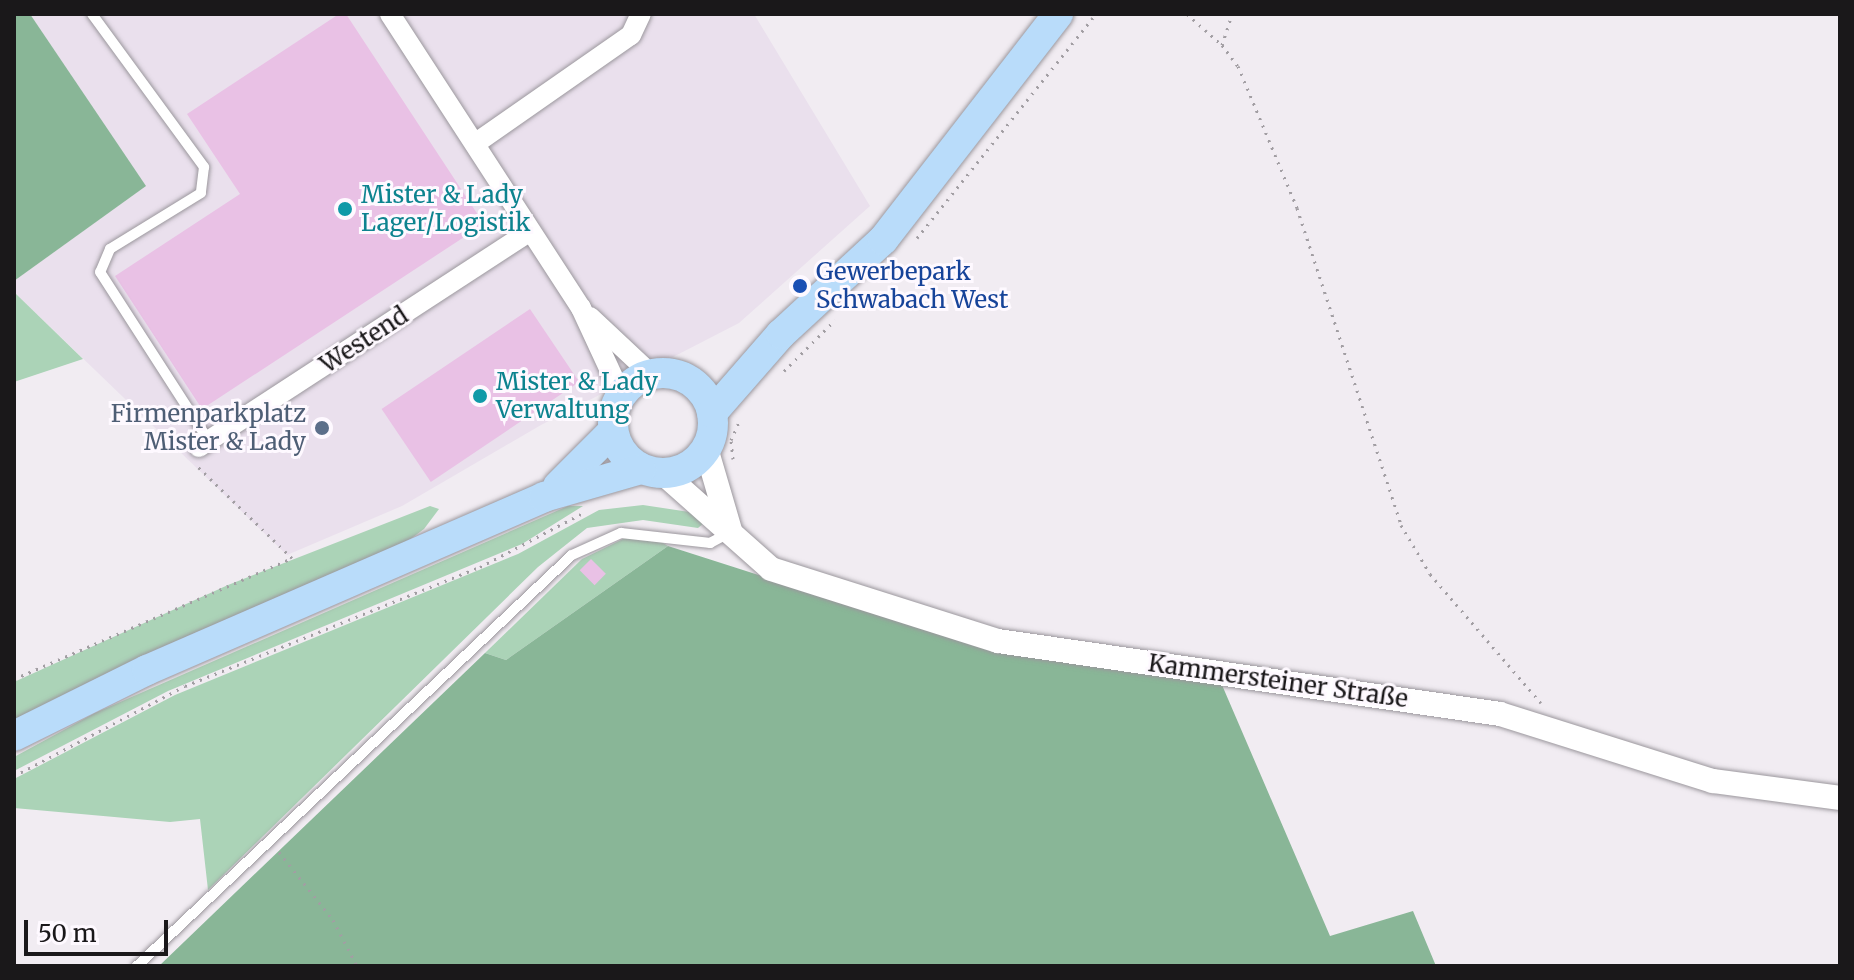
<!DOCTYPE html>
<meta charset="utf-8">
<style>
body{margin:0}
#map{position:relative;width:1854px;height:980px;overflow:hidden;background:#f1ecf2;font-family:Merriweather,serif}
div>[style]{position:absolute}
.built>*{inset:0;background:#eae0ed}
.green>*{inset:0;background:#abd3b7}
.forest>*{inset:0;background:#89b697}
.building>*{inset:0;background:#e9c1e5;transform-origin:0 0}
.path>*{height:3px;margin-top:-1.5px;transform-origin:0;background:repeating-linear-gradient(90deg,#a29ea3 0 2px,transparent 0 8px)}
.roads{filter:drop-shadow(0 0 2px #9b979d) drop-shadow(0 0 2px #9b979d)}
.service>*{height:10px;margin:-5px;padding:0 5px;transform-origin:5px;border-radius:5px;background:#fff}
.minor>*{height:20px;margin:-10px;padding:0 10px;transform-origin:10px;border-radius:10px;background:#fff}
.tertiary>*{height:24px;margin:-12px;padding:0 12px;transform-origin:12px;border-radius:12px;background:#fff}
.primary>*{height:30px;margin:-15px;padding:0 15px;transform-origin:15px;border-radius:15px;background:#b9dcfa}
.primary>.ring{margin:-15px;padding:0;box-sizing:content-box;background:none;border:30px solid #b9dcfa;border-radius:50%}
.dots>*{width:22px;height:22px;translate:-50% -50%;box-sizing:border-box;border:4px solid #fef9ff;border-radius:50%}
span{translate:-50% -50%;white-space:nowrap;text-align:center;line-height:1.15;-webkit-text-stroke:6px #fef9ff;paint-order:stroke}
.culture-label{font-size:24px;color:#0d838f}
.left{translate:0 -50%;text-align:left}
.transit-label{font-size:24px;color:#164399}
.street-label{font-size:24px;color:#1a181a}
.service-label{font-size:24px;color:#4e5e75}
.right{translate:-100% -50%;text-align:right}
.frame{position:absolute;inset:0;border:16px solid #1a181a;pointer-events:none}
.scale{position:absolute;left:24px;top:920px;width:144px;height:36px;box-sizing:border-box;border:4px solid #1a181a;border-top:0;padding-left:10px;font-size:24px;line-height:28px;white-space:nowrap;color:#1a181a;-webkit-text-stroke:6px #fef9ff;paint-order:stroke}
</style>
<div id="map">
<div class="built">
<i style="clip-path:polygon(30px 14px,754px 14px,870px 206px,739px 323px,541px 425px,402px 506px,287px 555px,14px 292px,14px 281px,145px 186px)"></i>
</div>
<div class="green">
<i style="clip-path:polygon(14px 292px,83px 359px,14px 382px)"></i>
<i style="clip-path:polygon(643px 505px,696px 513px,704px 523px,698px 528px,643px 520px,587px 528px,538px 567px,208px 890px,200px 819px,170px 822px,14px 808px,14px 779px,175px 695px,518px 554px,599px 510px)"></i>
<i style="clip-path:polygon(430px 506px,439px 509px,424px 529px,393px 552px,14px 720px,14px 682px,228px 585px)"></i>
<i style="clip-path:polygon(568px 506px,583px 506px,522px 544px,168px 691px,14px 771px,14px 757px,95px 713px)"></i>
<i style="clip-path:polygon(625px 538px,655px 538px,668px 546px,506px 660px,485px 653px,582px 559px)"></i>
</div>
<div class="forest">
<i style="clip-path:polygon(14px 14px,30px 14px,146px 186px,14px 281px)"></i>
<i style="clip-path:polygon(668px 546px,939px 633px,1222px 685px,1330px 936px,1413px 911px,1436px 966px,159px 966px,485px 653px,506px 660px)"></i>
</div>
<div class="building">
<i style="clip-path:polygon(339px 14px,346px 14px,484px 224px,202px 409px,115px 276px,240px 194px,187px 114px)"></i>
<i style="left:530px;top:309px;width:88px;height:179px;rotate:56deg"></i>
<i style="left:591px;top:559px;width:21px;height:16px;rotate:45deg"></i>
</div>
<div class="path">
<i style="left:1187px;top:14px;width:47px;rotate:41.5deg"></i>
<i style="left:1222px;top:45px;width:33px;rotate:-72deg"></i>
<i style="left:1222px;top:45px;width:26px;rotate:53deg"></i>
<i style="left:1238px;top:66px;width:154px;rotate:67.4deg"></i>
<i style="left:1297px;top:208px;width:334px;rotate:71.8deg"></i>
<i style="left:1401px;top:525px;width:57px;rotate:59.4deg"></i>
<i style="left:1430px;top:574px;width:170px;rotate:49.3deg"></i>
<i style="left:917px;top:238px;width:287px;rotate:-51.4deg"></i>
<i style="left:784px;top:371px;width:72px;rotate:-45deg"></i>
<i style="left:733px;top:459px;width:19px;rotate:-96deg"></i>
<i style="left:731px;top:440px;width:22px;rotate:-66deg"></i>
<i style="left:14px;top:679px;width:303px;rotate:-23.5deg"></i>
<i style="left:292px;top:558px;width:132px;rotate:-135.9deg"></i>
<i style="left:14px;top:776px;width:193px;rotate:-27.8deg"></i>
<i style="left:185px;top:686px;width:318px;rotate:-22deg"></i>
<i style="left:480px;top:567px;width:116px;rotate:-27.7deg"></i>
<i style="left:279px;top:852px;width:87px;rotate:51.5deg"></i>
<i style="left:333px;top:920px;width:52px;rotate:62.4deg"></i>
</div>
<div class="roads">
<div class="service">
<i style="left:92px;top:14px;width:190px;rotate:53.8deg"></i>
<i style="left:204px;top:167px;width:26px;rotate:97deg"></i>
<i style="left:201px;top:193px;width:107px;rotate:148.4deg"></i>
<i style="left:110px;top:249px;width:25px;rotate:113deg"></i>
<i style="left:100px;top:272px;width:201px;rotate:57.2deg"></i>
<i style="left:137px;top:966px;width:598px;rotate:-43.38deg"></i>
<i style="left:572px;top:555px;width:54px;rotate:-24.2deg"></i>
<i style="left:621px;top:533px;width:90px;rotate:6.4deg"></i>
<i style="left:710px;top:543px;width:21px;rotate:-28deg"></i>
</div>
<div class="minor">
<i style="left:390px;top:14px;width:351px;rotate:57deg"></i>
<i style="left:581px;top:308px;width:95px;rotate:65.1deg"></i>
<i style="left:476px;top:143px;width:189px;rotate:-34.9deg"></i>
<i style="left:631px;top:35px;width:23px;rotate:-65deg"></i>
<i style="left:590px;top:317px;width:83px;rotate:43.1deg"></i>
<i style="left:199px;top:447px;width:394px;rotate:-33.1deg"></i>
</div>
<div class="tertiary">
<i style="left:706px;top:448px;width:85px;rotate:73.7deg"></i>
<i style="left:663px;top:473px;width:144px;rotate:41.6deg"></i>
<i style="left:771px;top:569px;width:238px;rotate:17.6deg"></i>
<i style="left:998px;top:641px;width:507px;rotate:8.27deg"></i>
<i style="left:1500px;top:714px;width:223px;rotate:17.5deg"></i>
<i style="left:1713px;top:781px;width:128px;rotate:7.6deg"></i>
</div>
<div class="primary">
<i class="ring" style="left:613px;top:373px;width:70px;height:70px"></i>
<i style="left:712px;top:413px;width:105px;rotate:-48.9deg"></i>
<i style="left:781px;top:334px;width:139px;rotate:-42.7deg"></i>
<i style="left:883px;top:240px;width:286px;rotate:-52.2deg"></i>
<i style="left:558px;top:486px;width:78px;rotate:-45deg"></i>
<i style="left:14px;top:736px;width:148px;rotate:-26.4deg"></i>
<i style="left:147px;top:670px;width:433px;rotate:-23.5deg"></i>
<i style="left:544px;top:497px;width:101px;rotate:-16.1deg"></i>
</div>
</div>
<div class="dots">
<i style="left:345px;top:209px;background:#0f9aa8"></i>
<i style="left:800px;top:286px;background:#1a4fb4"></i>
<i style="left:480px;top:396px;background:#0f9aa8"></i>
<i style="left:322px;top:428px;background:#5c6f8a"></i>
</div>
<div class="culture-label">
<span class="left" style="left:361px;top:209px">Mister &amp; Lady<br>Lager/Logistik</span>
<span class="left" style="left:496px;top:396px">Mister &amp; Lady<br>Verwaltung</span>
</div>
<div class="transit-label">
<span class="left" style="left:816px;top:286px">Gewerbepark<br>Schwabach West</span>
</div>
<div class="street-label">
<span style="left:364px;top:340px;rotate:-33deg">Westend</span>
<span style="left:1278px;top:681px;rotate:8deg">Kammersteiner Straße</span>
</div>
<div class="service-label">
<span class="right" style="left:306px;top:428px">Firmenparkplatz<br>Mister &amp; Lady</span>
</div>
<div class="frame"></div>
<div class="scale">50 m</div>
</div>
